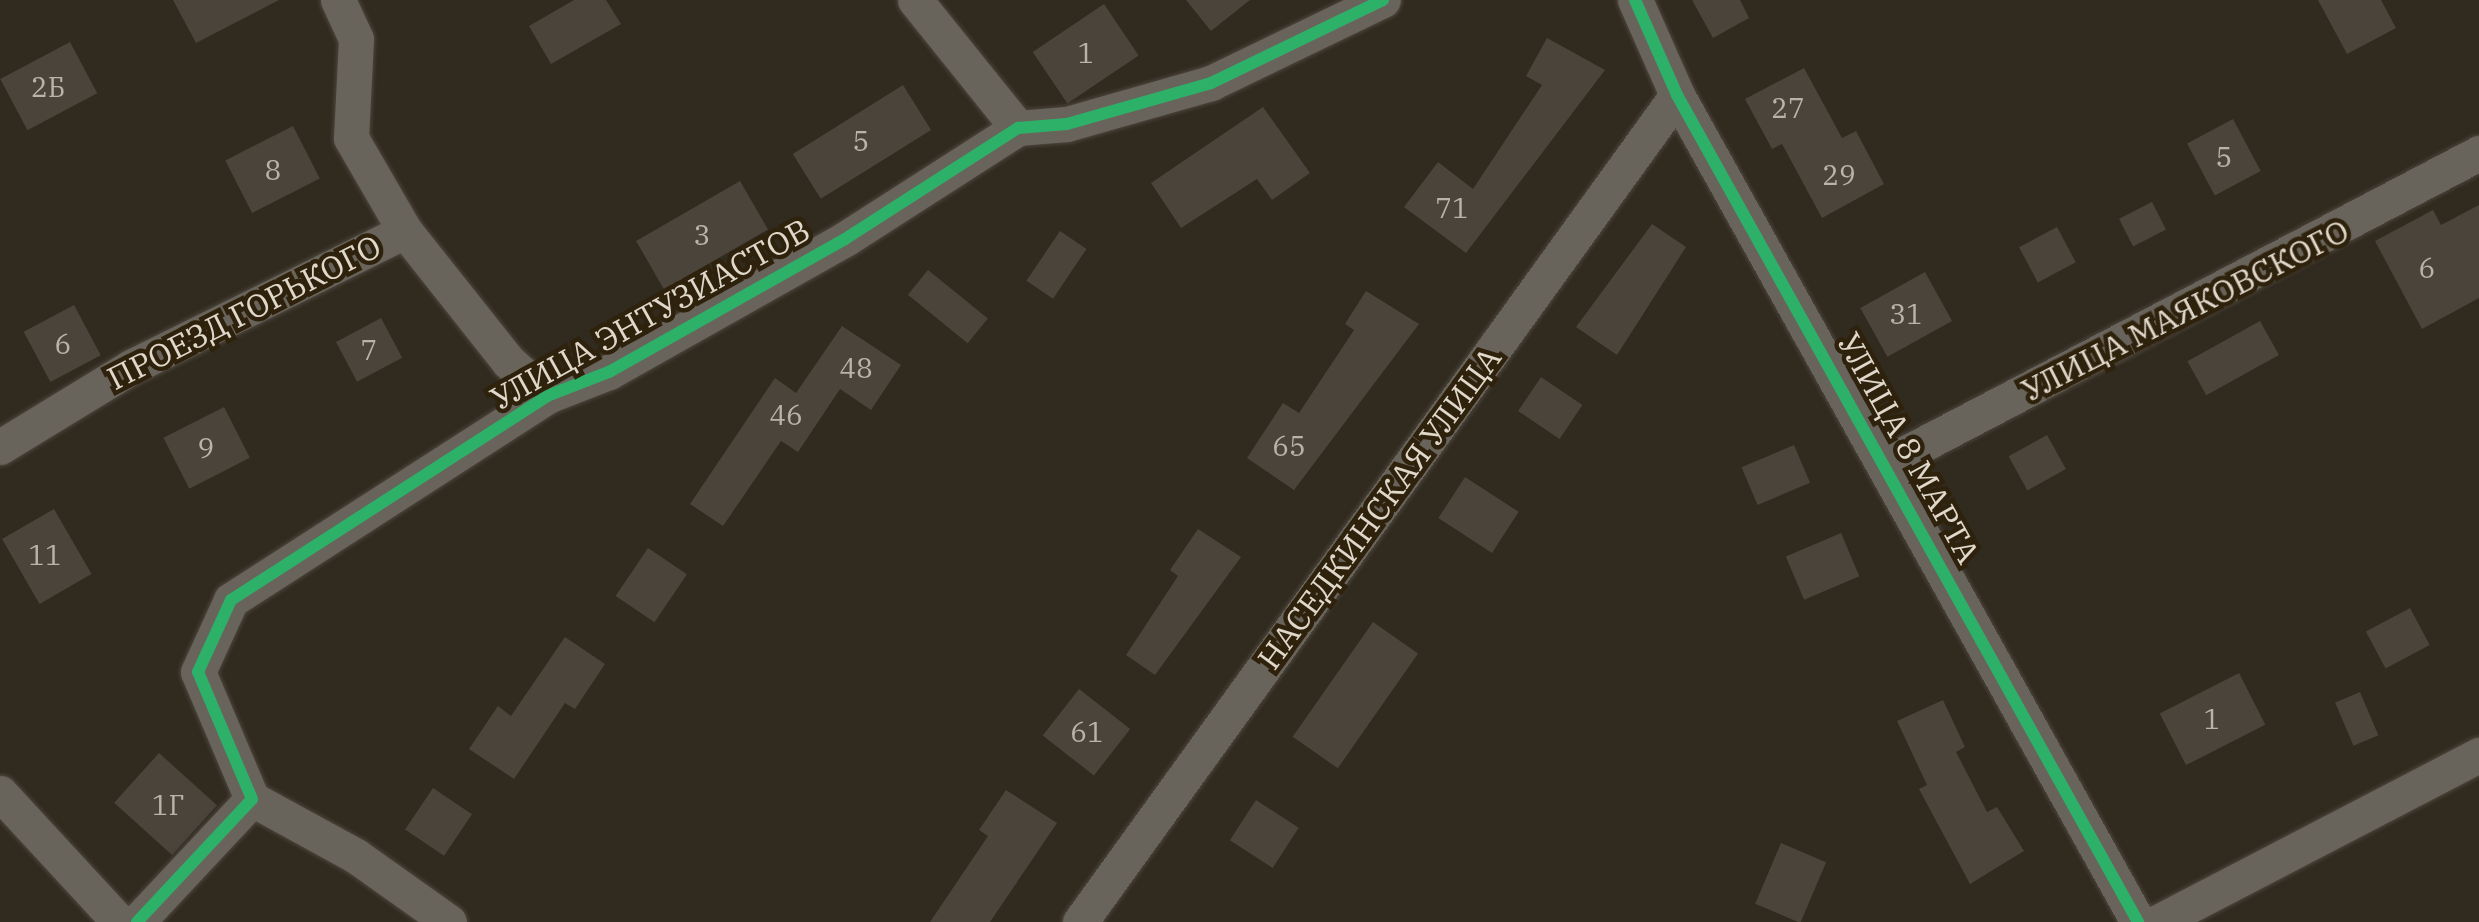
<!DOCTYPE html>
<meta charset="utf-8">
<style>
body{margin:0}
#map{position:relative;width:2479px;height:922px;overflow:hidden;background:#312a1f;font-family:"IBM Plex Serif",serif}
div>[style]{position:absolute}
.building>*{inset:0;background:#4a443b;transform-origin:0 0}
.roads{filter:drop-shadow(0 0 2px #4c463d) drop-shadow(0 0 2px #4c463d)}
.minor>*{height:35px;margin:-17.5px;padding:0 17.5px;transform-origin:17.5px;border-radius:17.5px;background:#69645b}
.cycleway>*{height:12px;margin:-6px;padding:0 6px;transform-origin:6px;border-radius:6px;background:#2db169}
span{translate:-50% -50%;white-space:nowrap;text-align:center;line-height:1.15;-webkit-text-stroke:9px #2f220d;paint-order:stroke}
.number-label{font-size:28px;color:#bab3a7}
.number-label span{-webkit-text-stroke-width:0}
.street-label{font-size:32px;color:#e0d8cb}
</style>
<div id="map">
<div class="building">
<i style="clip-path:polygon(173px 0,279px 0,196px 43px)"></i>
<i style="clip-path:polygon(574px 0,606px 0,621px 24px,551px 64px,529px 26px)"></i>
<i style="clip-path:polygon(1186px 0,1250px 0,1211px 31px)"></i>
<i style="clip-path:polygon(1692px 0,1740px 0,1749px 18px,1713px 38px)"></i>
<i style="clip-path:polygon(2318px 0,2381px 0,2396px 28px,2347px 54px)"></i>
<i style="left:1104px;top:4px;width:62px;height:86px;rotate:56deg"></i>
<i style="clip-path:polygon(1547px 38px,1605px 70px,1466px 253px,1404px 207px,1438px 162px,1473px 189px,1542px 85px,1526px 76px)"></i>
<i style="left:70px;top:42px;width:58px;height:79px;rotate:62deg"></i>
<i style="clip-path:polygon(1804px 68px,1842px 138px,1856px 131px,1884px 184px,1822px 218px,1782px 144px,1772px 149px,1745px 99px)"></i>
<i style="left:903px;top:85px;width:53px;height:130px;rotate:58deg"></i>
<i style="clip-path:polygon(1263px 107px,1310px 173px,1272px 200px,1257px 179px,1181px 228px,1151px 183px)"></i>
<i style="left:2233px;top:119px;width:59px;height:52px;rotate:62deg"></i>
<i style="left:293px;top:126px;width:59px;height:76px;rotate:63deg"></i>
<i style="left:740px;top:181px;width:56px;height:120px;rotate:60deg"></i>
<i style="left:2152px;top:202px;width:31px;height:37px;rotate:63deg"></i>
<i style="clip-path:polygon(2479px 205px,2479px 298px,2422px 329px,2375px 241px,2433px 210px,2441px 225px)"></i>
<i style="clip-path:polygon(1652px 224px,1686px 247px,1617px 355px,1576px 327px)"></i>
<i style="left:2057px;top:227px;width:40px;height:43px;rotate:62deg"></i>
<i style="left:1060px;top:231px;width:32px;height:60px;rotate:34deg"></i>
<i style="left:928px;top:270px;width:77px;height:32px;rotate:39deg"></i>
<i style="left:1925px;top:272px;width:56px;height:74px;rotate:61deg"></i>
<i style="clip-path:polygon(1366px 291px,1419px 324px,1294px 490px,1247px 458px,1283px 403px,1299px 413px,1354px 330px,1345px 324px)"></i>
<i style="left:74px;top:305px;width:57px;height:57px;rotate:62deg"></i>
<i style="left:381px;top:318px;width:45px;height:51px;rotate:62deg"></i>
<i style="left:2260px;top:321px;width:39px;height:83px;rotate:61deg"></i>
<i style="clip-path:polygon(842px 326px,901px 365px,871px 410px,840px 389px,798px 452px,781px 441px,723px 526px,690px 504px,775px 378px,796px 393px)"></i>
<i style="left:1541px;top:377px;width:50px;height:41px;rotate:34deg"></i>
<i style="left:224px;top:407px;width:57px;height:68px;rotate:63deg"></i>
<i style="left:2047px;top:435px;width:39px;height:44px;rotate:61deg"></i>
<i style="left:1794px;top:445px;width:41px;height:57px;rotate:67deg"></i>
<i style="left:1465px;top:477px;width:64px;height:49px;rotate:33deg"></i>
<i style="left:54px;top:509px;width:75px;height:60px;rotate:60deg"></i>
<i style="clip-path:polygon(1198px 529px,1241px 557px,1155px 675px,1126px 655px,1178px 576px,1170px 570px)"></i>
<i style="left:1841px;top:533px;width:47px;height:60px;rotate:67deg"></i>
<i style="left:648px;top:548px;width:47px;height:58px;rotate:34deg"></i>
<i style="left:2410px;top:608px;width:42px;height:50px;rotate:62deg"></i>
<i style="left:1373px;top:622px;width:55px;height:140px;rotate:35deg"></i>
<i style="clip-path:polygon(565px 637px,605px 664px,575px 709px,565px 703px,514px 779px,469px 749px,498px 706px,511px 716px)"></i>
<i style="left:2239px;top:673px;width:58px;height:89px;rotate:63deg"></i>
<i style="left:1079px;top:689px;width:65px;height:59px;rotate:38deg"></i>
<i style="left:2360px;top:692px;width:47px;height:27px;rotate:67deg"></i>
<i style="clip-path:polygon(1943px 700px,1965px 747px,1956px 752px,1987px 812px,1997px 807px,2024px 851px,1970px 884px,1919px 789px,1927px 785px,1897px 721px)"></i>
<i style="left:159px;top:753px;width:78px;height:67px;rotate:42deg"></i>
<i style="left:433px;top:788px;width:47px;height:50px;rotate:34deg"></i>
<i style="clip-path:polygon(1006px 790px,1057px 823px,990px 922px,930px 922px,988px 836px,979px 830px)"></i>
<i style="left:1256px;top:800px;width:51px;height:48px;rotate:33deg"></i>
<i style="left:1781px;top:843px;width:49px;height:66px;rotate:23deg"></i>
</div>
<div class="roads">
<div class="minor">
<i style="left:338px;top:0;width:43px;rotate:65.2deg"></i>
<i style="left:356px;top:39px;width:99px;rotate:92.9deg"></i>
<i style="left:351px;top:138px;width:108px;rotate:59.9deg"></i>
<i style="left:915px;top:0;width:164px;rotate:51.2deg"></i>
<i style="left:1635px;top:0;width:104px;rotate:66.1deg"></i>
<i style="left:1677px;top:95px;width:947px;rotate:60.86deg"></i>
<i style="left:0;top:447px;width:153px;rotate:-31.4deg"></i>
<i style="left:131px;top:367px;width:306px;rotate:-26.4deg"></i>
<i style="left:405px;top:231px;width:167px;rotate:51.6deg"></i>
<i style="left:509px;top:362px;width:51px;rotate:41.8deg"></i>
<i style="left:1889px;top:462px;width:666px;rotate:-27.64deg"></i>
<i style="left:0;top:793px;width:176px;rotate:47.3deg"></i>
<i style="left:252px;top:799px;width:119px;rotate:28.7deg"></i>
<i style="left:356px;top:856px;width:114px;rotate:35.4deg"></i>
<i style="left:137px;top:922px;width:168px;rotate:-46.9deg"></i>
<i style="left:252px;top:799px;width:138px;rotate:-113deg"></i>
<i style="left:198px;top:672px;width:79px;rotate:-65.4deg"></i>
<i style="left:231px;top:600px;width:376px;rotate:-32.8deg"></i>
<i style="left:547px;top:396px;width:66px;rotate:-21.2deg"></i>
<i style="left:609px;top:372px;width:271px;rotate:-29.4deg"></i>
<i style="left:845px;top:239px;width:206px;rotate:-32.7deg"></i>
<i style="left:1018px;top:128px;width:49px;rotate:-4.7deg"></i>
<i style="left:1067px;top:124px;width:150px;rotate:-15.9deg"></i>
<i style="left:1211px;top:83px;width:191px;rotate:-25.8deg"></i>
<i style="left:1080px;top:922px;width:1020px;rotate:-54.17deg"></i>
<i style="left:2158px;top:922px;width:362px;rotate:-27.5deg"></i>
</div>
</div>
<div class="cycleway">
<i style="left:1635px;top:0;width:104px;rotate:66.1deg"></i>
<i style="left:1677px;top:95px;width:947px;rotate:60.86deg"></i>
<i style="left:137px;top:922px;width:168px;rotate:-46.9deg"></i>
<i style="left:252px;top:799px;width:138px;rotate:-113deg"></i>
<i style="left:198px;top:672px;width:79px;rotate:-65.4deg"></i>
<i style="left:231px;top:600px;width:376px;rotate:-32.8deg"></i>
<i style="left:547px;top:396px;width:66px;rotate:-21.2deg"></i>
<i style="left:609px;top:372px;width:271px;rotate:-29.4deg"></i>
<i style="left:845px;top:239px;width:206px;rotate:-32.7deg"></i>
<i style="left:1018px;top:128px;width:49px;rotate:-4.7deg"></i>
<i style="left:1067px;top:124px;width:150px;rotate:-15.9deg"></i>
<i style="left:1211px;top:83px;width:191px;rotate:-25.8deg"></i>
</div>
<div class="number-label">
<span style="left:1086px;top:53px">1</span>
<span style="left:48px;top:87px">2Б</span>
<span style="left:1788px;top:108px">27</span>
<span style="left:861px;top:141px">5</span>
<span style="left:2224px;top:157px">5</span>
<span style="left:273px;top:170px">8</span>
<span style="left:1839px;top:175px">29</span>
<span style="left:1452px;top:208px">71</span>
<span style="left:702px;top:235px">3</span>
<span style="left:2427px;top:268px">6</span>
<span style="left:1906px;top:314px">31</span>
<span style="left:63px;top:344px">6</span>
<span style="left:369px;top:350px">7</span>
<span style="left:856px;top:368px">48</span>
<span style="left:786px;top:415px">46</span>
<span style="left:1289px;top:446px">65</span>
<span style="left:206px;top:448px">9</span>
<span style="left:45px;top:555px">11</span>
<span style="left:2212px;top:719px">1</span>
<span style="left:1087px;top:732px">61</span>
<span style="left:168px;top:805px">1Г</span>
</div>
<div class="street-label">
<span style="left:2185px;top:310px;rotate:-27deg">УЛИЦА МАЯКОВСКОГО</span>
<span style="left:244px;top:312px;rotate:-27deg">ПРОЕЗД ГОРЬКОГО</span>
<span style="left:650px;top:314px;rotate:-29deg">УЛИЦА ЭНТУЗИАСТОВ</span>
<span style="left:1909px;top:448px;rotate:61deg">УЛИЦА 8 МАРТА</span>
<span style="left:1379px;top:508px;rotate:-54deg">НАСЕДКИНСКАЯ УЛИЦА</span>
</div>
</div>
